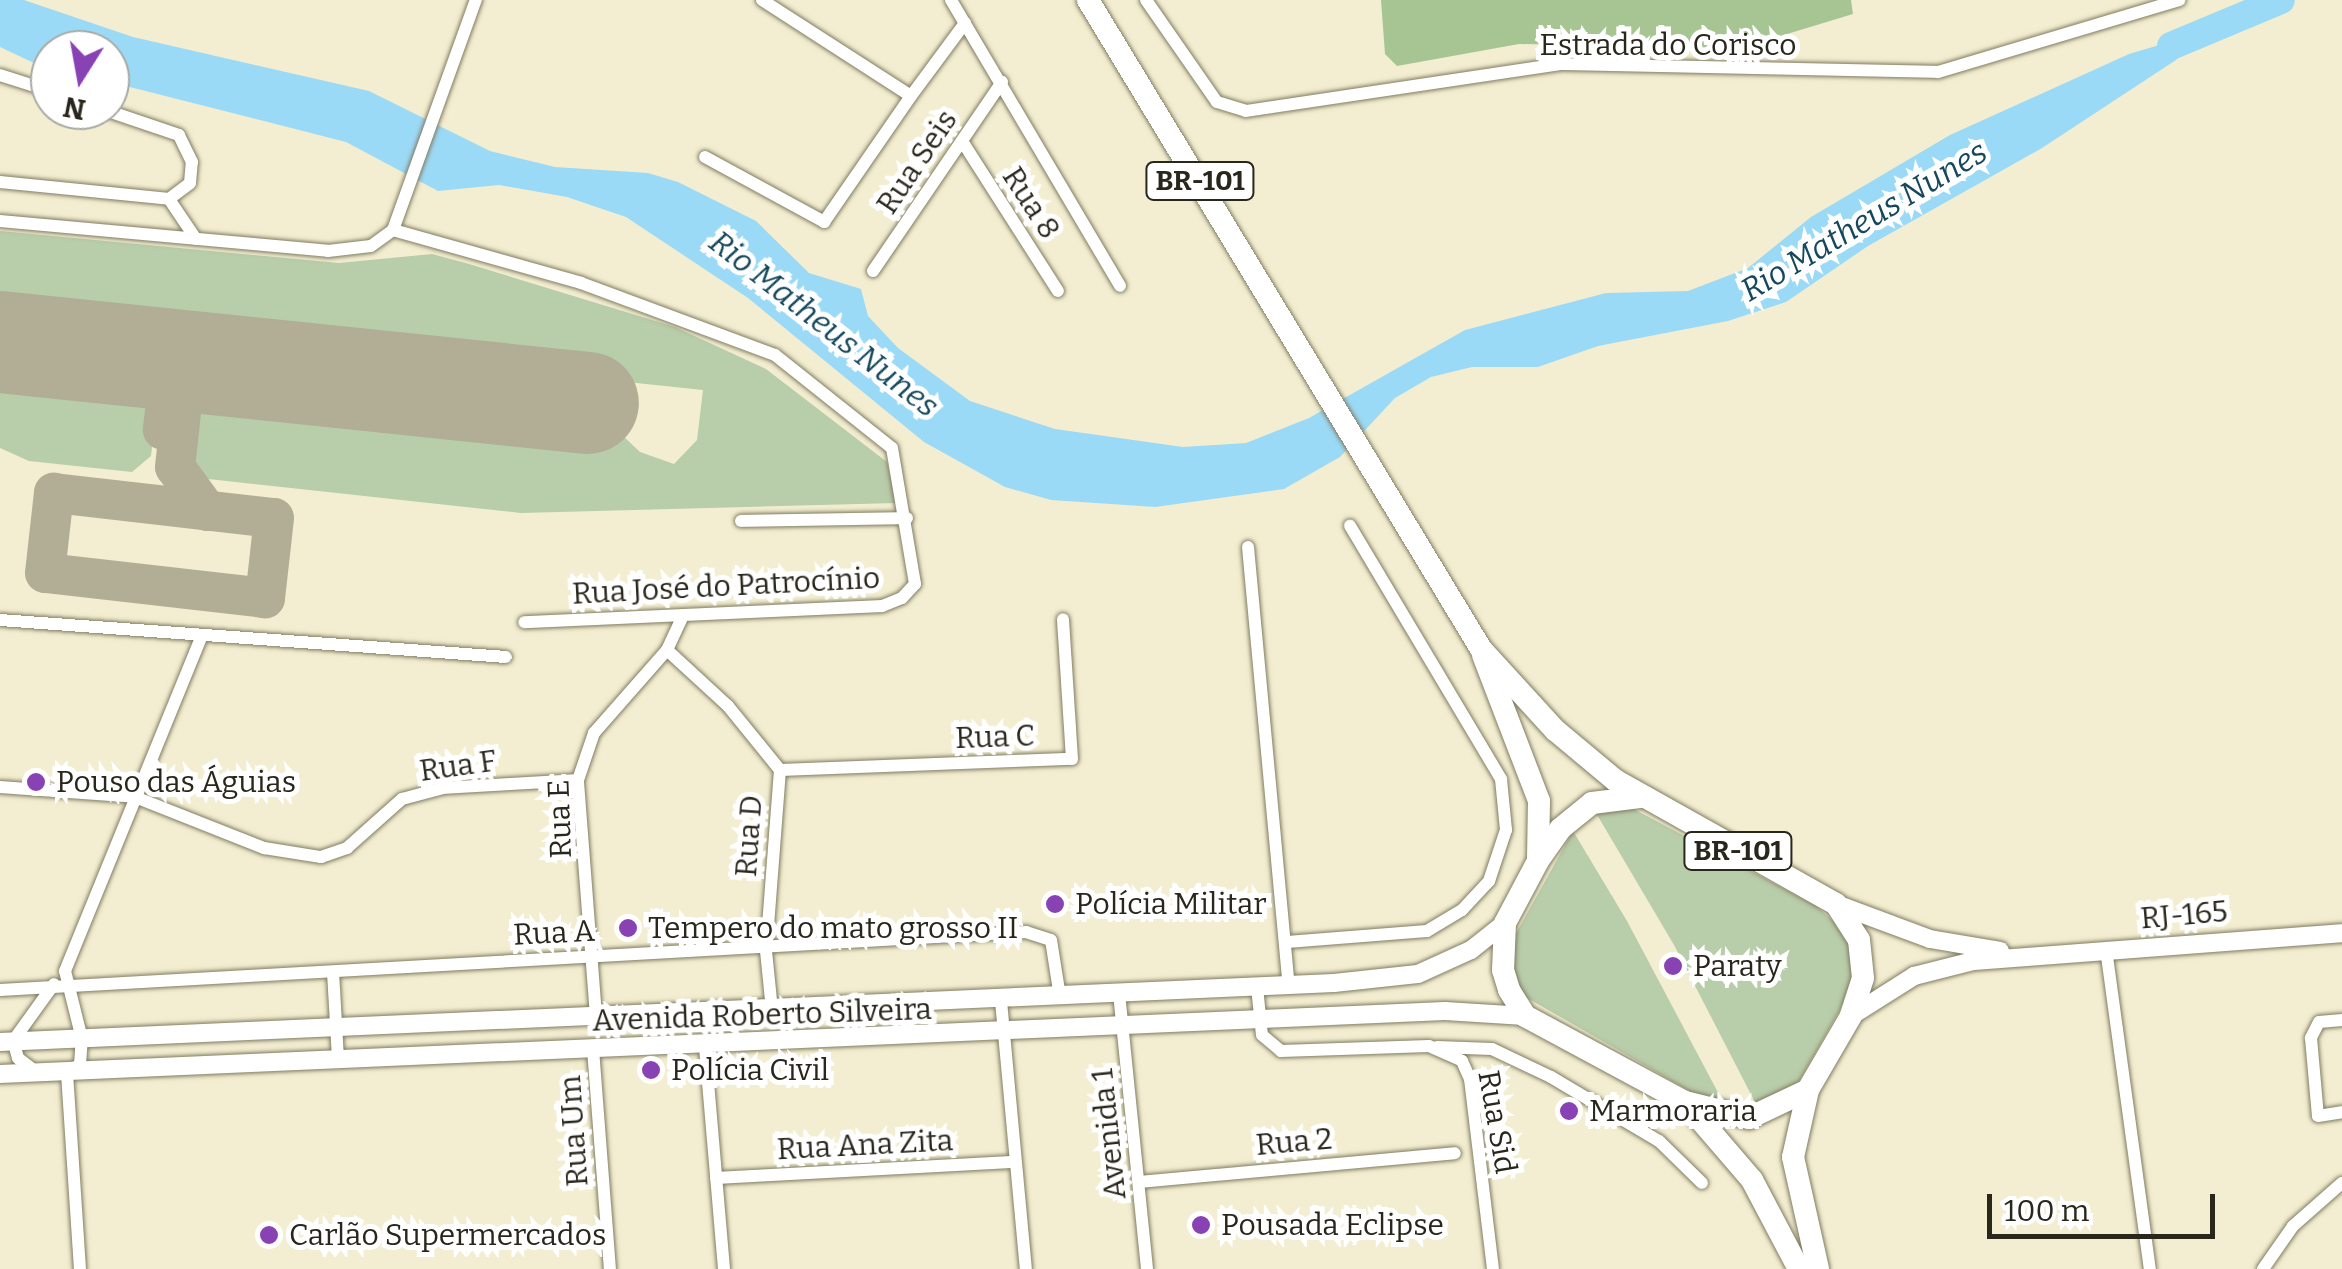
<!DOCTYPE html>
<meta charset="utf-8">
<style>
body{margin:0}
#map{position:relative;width:2342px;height:1269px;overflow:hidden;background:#f3eed1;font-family:Bitter,serif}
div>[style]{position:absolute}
.green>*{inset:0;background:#b8cda9}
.forest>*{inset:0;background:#a7c493}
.water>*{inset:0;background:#9bdaf6}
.river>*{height:28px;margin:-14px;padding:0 14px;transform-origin:14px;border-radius:14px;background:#9bdaf6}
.taxiway>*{height:40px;margin:-20px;padding:0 20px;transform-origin:20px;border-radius:20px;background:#b2ae96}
.runway>*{height:102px;margin:-51px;padding:0 51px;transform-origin:51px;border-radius:51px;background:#b2ae96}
.roads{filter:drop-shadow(0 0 2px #807c62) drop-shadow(0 0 2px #807c62)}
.minor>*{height:12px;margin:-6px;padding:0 6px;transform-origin:6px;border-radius:6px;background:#fff}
.tertiary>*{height:18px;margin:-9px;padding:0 9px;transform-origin:9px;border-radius:9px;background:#fff}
.secondary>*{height:18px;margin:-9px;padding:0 9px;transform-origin:9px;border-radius:9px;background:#fff}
.trunk>*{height:22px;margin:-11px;padding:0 11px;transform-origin:11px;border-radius:11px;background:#fff}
.dots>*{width:28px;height:28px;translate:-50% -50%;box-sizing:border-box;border:5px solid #fff;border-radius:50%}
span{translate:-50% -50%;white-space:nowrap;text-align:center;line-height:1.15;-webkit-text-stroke:10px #fff;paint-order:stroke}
.shield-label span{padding:2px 8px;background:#fff;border:2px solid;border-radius:8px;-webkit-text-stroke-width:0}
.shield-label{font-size:28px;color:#29271c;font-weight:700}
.street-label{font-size:30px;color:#29271c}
.poi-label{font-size:30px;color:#29271c}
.left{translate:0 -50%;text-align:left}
.water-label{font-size:32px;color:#15485c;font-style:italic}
.north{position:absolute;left:30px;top:30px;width:100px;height:100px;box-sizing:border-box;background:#fff;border:2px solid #a9a9a4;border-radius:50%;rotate:191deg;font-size:28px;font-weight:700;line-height:40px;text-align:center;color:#29271c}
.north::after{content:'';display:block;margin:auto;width:35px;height:45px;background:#8942b4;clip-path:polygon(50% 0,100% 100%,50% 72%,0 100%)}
.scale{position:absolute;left:1987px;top:1194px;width:228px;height:45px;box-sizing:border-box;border:5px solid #29271c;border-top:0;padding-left:12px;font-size:30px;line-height:35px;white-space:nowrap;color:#29271c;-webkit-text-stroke:8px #fff;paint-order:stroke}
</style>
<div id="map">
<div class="green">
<i style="clip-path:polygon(0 231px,339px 263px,432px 254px,469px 264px,675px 327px,766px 369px,887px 462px,897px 503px,521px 513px,199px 478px,184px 461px,192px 401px,211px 390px,620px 433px,640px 452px,674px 464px,697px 440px,703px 390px,0 316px)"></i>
<i style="clip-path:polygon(0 367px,144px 382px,157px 401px,151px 456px,132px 472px,29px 461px,0 448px)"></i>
<i style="clip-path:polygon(1628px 806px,1816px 906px,1850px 936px,1857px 962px,1846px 999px,1795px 1088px,1759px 1110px,1674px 945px,1596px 813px)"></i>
<i style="clip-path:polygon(1573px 831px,1627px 921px,1722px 1100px,1695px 1094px,1522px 995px,1510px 962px,1514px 937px)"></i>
</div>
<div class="forest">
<i style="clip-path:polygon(1381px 0,1851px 0,1853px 14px,1741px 48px,1519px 44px,1397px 66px,1385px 54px)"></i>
</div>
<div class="water">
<i style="clip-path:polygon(0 0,24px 0,133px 37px,369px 91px,490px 151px,555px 167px,648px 173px,678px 182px,756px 221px,809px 273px,861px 289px,868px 316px,898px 348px,970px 401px,1055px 429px,1183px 447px,1246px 443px,1309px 418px,1465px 330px,1606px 293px,1688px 291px,1748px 268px,1811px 217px,1950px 135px,2129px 54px,2203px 32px,2176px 60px,2042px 148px,1868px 246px,1786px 302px,1728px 321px,1598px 346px,1538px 367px,1472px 367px,1431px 377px,1395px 398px,1340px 457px,1284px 489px,1155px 507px,1051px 500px,1005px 487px,924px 442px,748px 298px,626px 217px,567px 197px,499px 185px,438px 191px,346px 142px,110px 82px,110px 50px,50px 50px,50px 68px,36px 64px,0 47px)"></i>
</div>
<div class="river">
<i style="left:2171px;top:46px;width:119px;rotate:-22.7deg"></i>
</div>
<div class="taxiway">
<i style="left:150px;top:358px;width:41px;rotate:65.3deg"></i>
<i style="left:167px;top:395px;width:35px;rotate:97deg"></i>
<i style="left:54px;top:493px;width:221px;rotate:6.5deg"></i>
<i style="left:274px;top:518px;width:81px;rotate:96.4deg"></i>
<i style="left:265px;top:598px;width:221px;rotate:-173.5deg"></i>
<i style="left:45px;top:573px;width:81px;rotate:-83.6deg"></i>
<i style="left:207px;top:511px;width:54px;rotate:-126deg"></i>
<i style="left:175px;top:467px;width:72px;rotate:-83.7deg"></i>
<i style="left:183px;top:395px;width:47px;rotate:-39.8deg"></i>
</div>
<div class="runway">
<i style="left:0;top:342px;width:591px;rotate:5.92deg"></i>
</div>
<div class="roads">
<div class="minor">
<i style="left:762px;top:0;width:177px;rotate:32.8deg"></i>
<i style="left:911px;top:96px;width:91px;rotate:-53.5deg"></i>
<i style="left:951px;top:0;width:332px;rotate:59.4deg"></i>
<i style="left:1146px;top:0;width:124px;rotate:55.2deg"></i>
<i style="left:1217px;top:102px;width:30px;rotate:17deg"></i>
<i style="left:1246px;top:111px;width:317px;rotate:-8.5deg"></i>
<i style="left:1559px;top:64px;width:379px;rotate:1.2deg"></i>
<i style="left:1938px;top:72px;width:252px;rotate:-16.6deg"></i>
<i style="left:0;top:75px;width:52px;rotate:17.7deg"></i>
<i style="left:962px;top:141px;width:178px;rotate:57.4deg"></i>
<i style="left:705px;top:157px;width:136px;rotate:28.6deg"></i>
<i style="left:824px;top:222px;width:153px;rotate:-55.4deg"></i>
<i style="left:0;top:182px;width:170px;rotate:5.7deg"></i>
<i style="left:169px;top:199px;width:26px;rotate:-37deg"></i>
<i style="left:190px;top:183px;width:21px;rotate:-85deg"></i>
<i style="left:192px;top:162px;width:30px;rotate:-116deg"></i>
<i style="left:179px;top:135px;width:78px;rotate:-161.3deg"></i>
<i style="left:169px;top:199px;width:48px;rotate:56deg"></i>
<i style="left:0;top:221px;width:329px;rotate:5.2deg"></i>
<i style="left:328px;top:251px;width:43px;rotate:-6.6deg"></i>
<i style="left:371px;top:246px;width:27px;rotate:-36deg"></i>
<i style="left:393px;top:230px;width:195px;rotate:15.7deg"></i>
<i style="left:581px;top:283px;width:207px;rotate:20.4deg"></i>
<i style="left:775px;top:355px;width:149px;rotate:38.5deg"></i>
<i style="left:892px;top:448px;width:138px;rotate:80.4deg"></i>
<i style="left:915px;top:584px;width:19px;rotate:133deg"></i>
<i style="left:902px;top:598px;width:22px;rotate:158deg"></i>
<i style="left:882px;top:606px;width:358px;rotate:177.4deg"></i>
<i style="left:393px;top:230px;width:245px;rotate:-70.2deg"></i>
<i style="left:873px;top:271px;width:229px;rotate:-55.7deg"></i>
<i style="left:741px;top:521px;width:166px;rotate:-1deg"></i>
<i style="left:1248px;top:547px;width:440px;rotate:84.7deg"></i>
<i style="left:0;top:620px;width:507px;rotate:4.18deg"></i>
<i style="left:667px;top:650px;width:83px;rotate:42.6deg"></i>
<i style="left:728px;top:706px;width:82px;rotate:50.9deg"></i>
<i style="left:780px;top:770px;width:182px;rotate:94.4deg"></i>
<i style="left:766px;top:951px;width:59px;rotate:84.2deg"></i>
<i style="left:780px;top:770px;width:292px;rotate:-2.2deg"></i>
<i style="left:1072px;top:759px;width:140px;rotate:-93.7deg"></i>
<i style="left:0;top:787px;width:135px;rotate:4.2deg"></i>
<i style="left:135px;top:797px;width:139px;rotate:21.6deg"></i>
<i style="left:264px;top:848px;width:58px;rotate:9deg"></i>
<i style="left:321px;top:857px;width:28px;rotate:-19deg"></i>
<i style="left:347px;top:848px;width:74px;rotate:-41.7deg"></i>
<i style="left:402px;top:799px;width:42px;rotate:-15deg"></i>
<i style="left:443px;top:788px;width:135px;rotate:-3.4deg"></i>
<i style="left:1287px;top:942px;width:140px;rotate:-4.5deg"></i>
<i style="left:1427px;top:931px;width:41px;rotate:-31deg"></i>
<i style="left:1462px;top:910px;width:40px;rotate:-47deg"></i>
<i style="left:1489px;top:881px;width:54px;rotate:-71.6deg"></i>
<i style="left:1506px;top:830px;width:51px;rotate:-95.6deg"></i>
<i style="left:1501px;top:779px;width:295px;rotate:-120.8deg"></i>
<i style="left:2106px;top:949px;width:323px;rotate:82.2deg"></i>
<i style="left:333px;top:972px;width:88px;rotate:86.7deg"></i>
<i style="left:1257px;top:987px;width:48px;rotate:84.1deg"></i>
<i style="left:1262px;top:1035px;width:25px;rotate:40deg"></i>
<i style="left:1281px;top:1051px;width:148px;rotate:-1.9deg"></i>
<i style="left:1429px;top:1046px;width:36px;rotate:24deg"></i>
<i style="left:1462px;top:1061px;width:20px;rotate:66deg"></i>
<i style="left:1470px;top:1079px;width:191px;rotate:83.1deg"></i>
<i style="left:0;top:990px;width:1028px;rotate:-3.24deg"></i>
<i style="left:1026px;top:932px;width:26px;rotate:18deg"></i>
<i style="left:1051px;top:940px;width:58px;rotate:81deg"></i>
<i style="left:1119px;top:993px;width:277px;rotate:84.2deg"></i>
<i style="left:1001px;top:1001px;width:269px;rotate:84.7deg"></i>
<i style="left:596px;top:1016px;width:237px;rotate:-94.4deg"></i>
<i style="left:578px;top:780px;width:50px;rotate:-71.2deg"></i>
<i style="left:594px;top:733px;width:111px;rotate:-48.7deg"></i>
<i style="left:667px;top:650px;width:38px;rotate:-65deg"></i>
<i style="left:2342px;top:1020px;width:23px;rotate:175deg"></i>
<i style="left:2319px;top:1022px;width:18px;rotate:117deg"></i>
<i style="left:2311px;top:1038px;width:78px;rotate:84.9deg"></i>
<i style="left:2318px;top:1116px;width:24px;rotate:-9deg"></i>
<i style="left:705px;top:1047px;width:223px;rotate:85.1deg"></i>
<i style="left:1437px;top:1047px;width:55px;rotate:2.1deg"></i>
<i style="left:1492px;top:1049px;width:65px;rotate:25.4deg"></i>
<i style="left:1551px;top:1077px;width:126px;rotate:30.7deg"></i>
<i style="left:1659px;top:1141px;width:60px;rotate:44.3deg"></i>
<i style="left:593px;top:1049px;width:221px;rotate:85.6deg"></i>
<i style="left:35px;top:1071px;width:21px;rotate:-143deg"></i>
<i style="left:18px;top:1058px;width:18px;rotate:-106deg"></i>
<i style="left:13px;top:1041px;width:70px;rotate:-54.3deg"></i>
<i style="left:716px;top:1178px;width:300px;rotate:-3.1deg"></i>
<i style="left:1139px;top:1182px;width:317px;rotate:-5.2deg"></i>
<i style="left:80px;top:1269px;width:198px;rotate:-93.8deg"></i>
<i style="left:67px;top:1071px;width:14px;rotate:-25deg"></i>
<i style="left:80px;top:1065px;width:26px;rotate:-86deg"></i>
<i style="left:82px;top:1039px;width:70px;rotate:-104deg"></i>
<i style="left:65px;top:971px;width:362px;rotate:-67.8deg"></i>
<i style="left:2263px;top:1269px;width:52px;rotate:-55.1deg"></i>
<i style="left:2293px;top:1226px;width:65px;rotate:-41.3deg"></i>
</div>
<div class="tertiary">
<i style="left:0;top:1042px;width:1335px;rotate:-2.53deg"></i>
<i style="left:1334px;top:983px;width:84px;rotate:-6.1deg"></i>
<i style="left:1418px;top:974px;width:58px;rotate:-24.4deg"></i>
<i style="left:1471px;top:950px;width:43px;rotate:-38.5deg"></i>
<i style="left:0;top:1074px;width:1446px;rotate:-2.5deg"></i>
<i style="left:1445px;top:1011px;width:80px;rotate:3.6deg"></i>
</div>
<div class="secondary">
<i style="left:1836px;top:904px;width:100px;rotate:20.4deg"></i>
<i style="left:1930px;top:939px;width:71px;rotate:9.7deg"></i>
<i style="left:1851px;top:1016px;width:75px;rotate:-32.4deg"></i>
<i style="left:1914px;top:976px;width:61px;rotate:-14.3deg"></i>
<i style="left:1973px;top:961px;width:370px;rotate:-4.3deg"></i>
</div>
<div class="trunk">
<i style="left:1088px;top:0;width:759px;rotate:58.8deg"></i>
<i style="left:1481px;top:649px;width:110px;rotate:47.6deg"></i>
<i style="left:1555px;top:730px;width:78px;rotate:39.8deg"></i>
<i style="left:1615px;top:780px;width:253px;rotate:29.3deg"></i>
<i style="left:1836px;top:904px;width:43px;rotate:57.4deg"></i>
<i style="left:1859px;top:940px;width:38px;rotate:84deg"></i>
<i style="left:1863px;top:978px;width:40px;rotate:108deg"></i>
<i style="left:1851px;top:1016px;width:86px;rotate:120.2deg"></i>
<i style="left:1808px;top:1090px;width:69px;rotate:102.6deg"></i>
<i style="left:1793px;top:1157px;width:115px;rotate:77.4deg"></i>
<i style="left:1483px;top:655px;width:156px;rotate:69deg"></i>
<i style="left:1539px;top:801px;width:60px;rotate:91deg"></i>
<i style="left:1538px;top:861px;width:70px;rotate:118deg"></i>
<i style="left:1505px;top:923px;width:47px;rotate:92.4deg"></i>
<i style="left:1503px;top:970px;width:21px;rotate:73deg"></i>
<i style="left:1509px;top:990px;width:31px;rotate:58deg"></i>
<i style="left:1525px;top:1016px;width:182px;rotate:28.3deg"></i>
<i style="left:1685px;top:1102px;width:103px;rotate:49.3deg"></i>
<i style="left:1752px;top:1180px;width:101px;rotate:62.2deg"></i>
<i style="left:1540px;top:858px;width:35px;rotate:-55deg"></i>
<i style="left:1560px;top:829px;width:41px;rotate:-39.1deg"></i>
<i style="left:1592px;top:803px;width:48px;rotate:-7.1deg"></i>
<i style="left:1689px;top:1103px;width:62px;rotate:14deg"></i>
<i style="left:1749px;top:1118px;width:65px;rotate:-25.4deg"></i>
</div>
</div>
<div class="dots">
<i style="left:36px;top:782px;background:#8942b4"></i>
<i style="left:1055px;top:904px;background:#8942b4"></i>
<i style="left:628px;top:928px;background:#8942b4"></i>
<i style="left:1673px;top:966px;background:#8942b4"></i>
<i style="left:651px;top:1070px;background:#8942b4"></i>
<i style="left:1569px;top:1111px;background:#8942b4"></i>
<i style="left:1201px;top:1225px;background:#8942b4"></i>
<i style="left:269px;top:1235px;background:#8942b4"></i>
</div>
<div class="shield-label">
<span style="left:1200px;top:181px">BR-101</span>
<span style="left:1738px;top:851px">BR-101</span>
</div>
<div class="street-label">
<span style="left:1668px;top:45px">Estrada do Corisco</span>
<span style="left:917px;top:162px;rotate:-56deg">Rua Seis</span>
<span style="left:1031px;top:203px;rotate:57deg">Rua 8</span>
<span style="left:726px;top:586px;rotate:-3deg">Rua José do Patrocínio</span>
<span style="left:995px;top:737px;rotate:-2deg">Rua C</span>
<span style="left:458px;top:766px;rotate:-8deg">Rua F</span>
<span style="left:560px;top:819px;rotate:-92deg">Rua E</span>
<span style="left:749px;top:836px;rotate:-86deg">Rua D</span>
<span style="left:2184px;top:915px;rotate:-5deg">RJ-165</span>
<span style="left:554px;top:933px;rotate:-3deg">Rua A</span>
<span style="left:762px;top:1015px;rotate:-2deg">Avenida Roberto Silveira</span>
<span style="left:1497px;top:1122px;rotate:80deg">Rua Sid</span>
<span style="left:574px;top:1131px;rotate:-94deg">Rua Um</span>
<span style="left:1109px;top:1134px;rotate:-96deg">Avenida 1</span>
<span style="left:1294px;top:1142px;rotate:-5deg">Rua 2</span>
<span style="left:865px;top:1145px;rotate:-3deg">Rua Ana Zita</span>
</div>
<div class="poi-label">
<span class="left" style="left:56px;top:782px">Pouso das Águias</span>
<span class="left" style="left:1075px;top:904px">Polícia Militar</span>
<span class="left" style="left:648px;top:928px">Tempero do mato grosso II</span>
<span class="left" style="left:1693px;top:966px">Paraty</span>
<span class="left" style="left:671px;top:1070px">Polícia Civil</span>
<span class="left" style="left:1589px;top:1111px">Marmoraria</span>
<span class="left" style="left:1221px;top:1225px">Pousada Eclipse</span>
<span class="left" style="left:289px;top:1235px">Carlão Supermercados</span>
</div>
<div class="water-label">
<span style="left:1864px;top:221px;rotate:-31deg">Rio Matheus Nunes</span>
<span style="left:824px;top:324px;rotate:38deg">Rio Matheus Nunes</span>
</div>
<div class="north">N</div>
<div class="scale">100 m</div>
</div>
